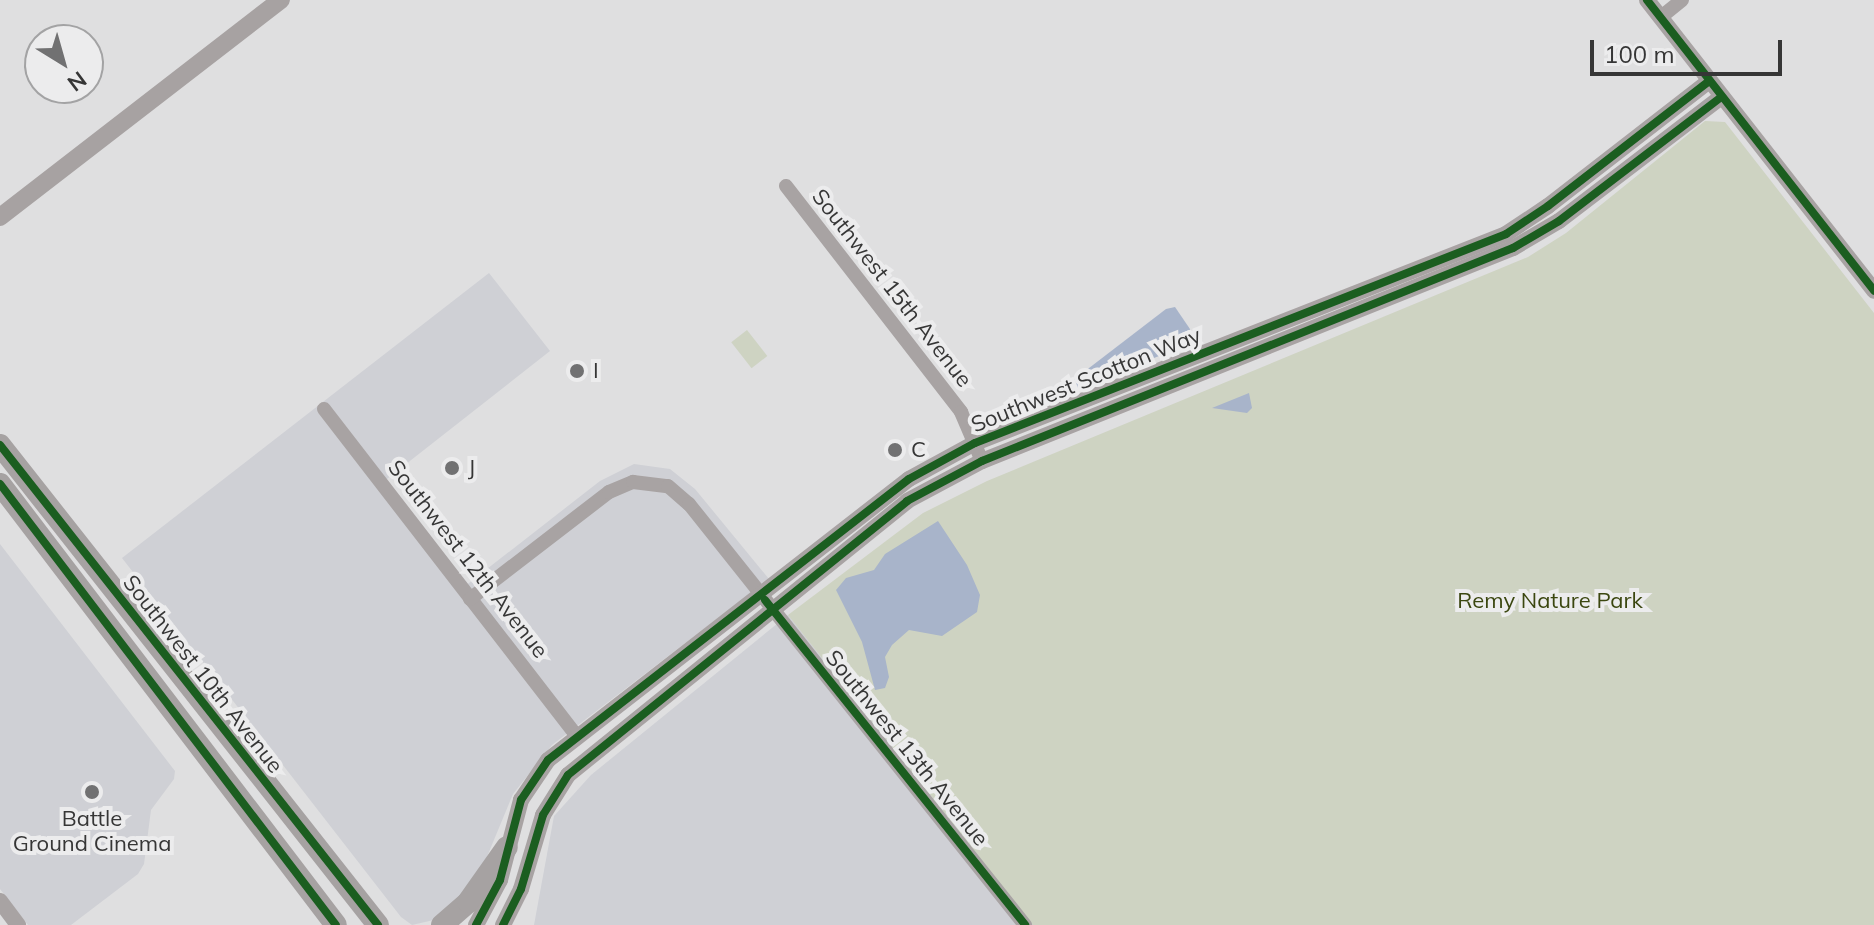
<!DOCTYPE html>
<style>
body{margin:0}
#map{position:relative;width:1874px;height:925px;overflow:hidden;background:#dfdfe0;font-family:Mulish,sans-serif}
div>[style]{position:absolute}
.built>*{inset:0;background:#cfd0d5}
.green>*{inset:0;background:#ced3c2;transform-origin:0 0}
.water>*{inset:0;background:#a8b4ca}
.minor>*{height:14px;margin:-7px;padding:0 7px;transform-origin:7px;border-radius:7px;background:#a8a3a3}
.tertiary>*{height:16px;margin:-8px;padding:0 8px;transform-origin:8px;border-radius:8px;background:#a8a3a3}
.secondary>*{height:18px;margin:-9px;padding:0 9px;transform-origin:9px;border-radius:9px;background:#a7a2a2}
.trunk>*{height:22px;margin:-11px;padding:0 11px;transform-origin:11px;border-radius:11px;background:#a6a2a2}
.cycleway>*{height:8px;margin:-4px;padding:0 4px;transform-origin:4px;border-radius:4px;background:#1b5e20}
.dots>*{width:22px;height:22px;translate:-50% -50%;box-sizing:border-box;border:4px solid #ececed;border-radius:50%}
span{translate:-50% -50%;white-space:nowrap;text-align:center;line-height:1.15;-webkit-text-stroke:8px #ececed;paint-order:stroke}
.street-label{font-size:22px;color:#363636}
.poi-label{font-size:22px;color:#363636}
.left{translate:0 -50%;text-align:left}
.park-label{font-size:22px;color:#3b4710}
.north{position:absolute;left:24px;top:24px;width:80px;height:80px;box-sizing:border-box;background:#ececed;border:2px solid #a3a3a4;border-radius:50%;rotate:143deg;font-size:22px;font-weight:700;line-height:32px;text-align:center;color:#363636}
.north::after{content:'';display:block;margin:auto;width:28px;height:36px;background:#717172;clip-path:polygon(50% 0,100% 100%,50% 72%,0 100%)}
.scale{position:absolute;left:1590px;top:40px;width:192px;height:36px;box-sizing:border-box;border:4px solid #363636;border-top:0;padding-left:10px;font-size:24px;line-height:28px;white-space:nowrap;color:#363636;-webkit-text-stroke:6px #ececed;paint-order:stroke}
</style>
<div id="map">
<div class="built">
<i style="clip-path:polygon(489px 273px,550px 351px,378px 486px,460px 590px,600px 481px,634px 464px,670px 469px,695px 489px,769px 579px,552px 745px,513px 794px,479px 876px,438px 919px,412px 925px,401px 917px,122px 558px)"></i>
<i style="clip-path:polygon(0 544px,175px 771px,174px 779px,151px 810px,144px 864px,138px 874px,71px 925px,28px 925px,0 889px)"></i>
<i style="clip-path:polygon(788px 615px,1034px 925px,534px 925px,554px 816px,591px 775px)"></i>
</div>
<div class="green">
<i style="clip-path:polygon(1705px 121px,1725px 122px,1874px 313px,1874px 925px,1033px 925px,788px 615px,923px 513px,987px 481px,1528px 257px,1566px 233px)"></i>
<i style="left:747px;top:330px;width:33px;height:20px;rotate:52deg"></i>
</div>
<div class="water">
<i style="clip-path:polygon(1175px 307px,1192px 332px,1192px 340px,1187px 345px,1065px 393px,1063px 388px,1166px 309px)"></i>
<i style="clip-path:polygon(1249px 393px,1252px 408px,1247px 413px,1212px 408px)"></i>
<i style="clip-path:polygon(938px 521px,967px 565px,980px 595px,977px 612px,942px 636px,909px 630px,892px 645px,885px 657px,889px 677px,885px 688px,875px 690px,862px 642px,836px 590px,846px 578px,874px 570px,885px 554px)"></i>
</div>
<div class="minor">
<i style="left:1661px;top:17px;width:27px;rotate:-39deg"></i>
<i style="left:786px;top:186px;width:286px;rotate:52.2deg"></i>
<i style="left:961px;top:412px;width:53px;rotate:66.8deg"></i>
<i style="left:324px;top:409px;width:413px;rotate:52.3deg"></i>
<i style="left:470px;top:599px;width:175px;rotate:-37.6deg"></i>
<i style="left:609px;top:492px;width:26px;rotate:-23deg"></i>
<i style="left:633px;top:482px;width:35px;rotate:7deg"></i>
<i style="left:668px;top:486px;width:28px;rotate:41deg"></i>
<i style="left:689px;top:504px;width:539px;rotate:51.41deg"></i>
</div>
<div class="tertiary">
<i style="left:1647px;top:0;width:369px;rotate:52deg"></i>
<i style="left:0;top:901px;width:30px;rotate:53deg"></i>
<i style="left:476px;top:925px;width:51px;rotate:-61.9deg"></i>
<i style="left:500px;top:880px;width:83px;rotate:-75.3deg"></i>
<i style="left:521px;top:800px;width:48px;rotate:-56deg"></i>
<i style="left:548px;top:760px;width:457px;rotate:-37.9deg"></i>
<i style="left:909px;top:479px;width:75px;rotate:-28.6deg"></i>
<i style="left:975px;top:443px;width:571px;rotate:-21.48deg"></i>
<i style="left:1506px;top:234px;width:50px;rotate:-33.7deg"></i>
<i style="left:1548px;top:206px;width:204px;rotate:-37.8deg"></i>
<i style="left:503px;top:925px;width:40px;rotate:-63.4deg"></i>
<i style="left:521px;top:889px;width:77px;rotate:-73.4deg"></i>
<i style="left:543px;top:815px;width:47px;rotate:-58deg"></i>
<i style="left:568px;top:775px;width:436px;rotate:-38.9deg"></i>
<i style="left:907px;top:501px;width:85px;rotate:-28.1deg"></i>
<i style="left:982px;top:461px;width:572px;rotate:-21.86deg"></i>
<i style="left:1513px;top:248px;width:53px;rotate:-30.4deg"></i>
<i style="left:1559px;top:221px;width:204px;rotate:-37.4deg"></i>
</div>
<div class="secondary">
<i style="left:0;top:217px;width:355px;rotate:-37.7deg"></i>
</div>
<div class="trunk">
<i style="left:0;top:445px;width:611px;rotate:51.78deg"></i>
<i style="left:0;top:484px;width:554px;rotate:52.7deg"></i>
<i style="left:442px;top:925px;width:35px;rotate:-41deg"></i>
<i style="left:468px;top:902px;width:67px;rotate:-54.7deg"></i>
</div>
<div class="cycleway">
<i style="left:1647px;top:0;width:369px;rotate:52deg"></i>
<i style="left:0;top:445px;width:611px;rotate:51.78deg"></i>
<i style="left:0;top:484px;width:554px;rotate:52.7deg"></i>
<i style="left:765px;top:600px;width:416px;rotate:51.3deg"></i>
<i style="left:476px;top:925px;width:51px;rotate:-61.9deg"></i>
<i style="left:500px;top:880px;width:83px;rotate:-75.3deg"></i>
<i style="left:521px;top:800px;width:48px;rotate:-56deg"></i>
<i style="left:548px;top:760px;width:457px;rotate:-37.9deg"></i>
<i style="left:909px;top:479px;width:75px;rotate:-28.6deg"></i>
<i style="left:975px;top:443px;width:571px;rotate:-21.48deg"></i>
<i style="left:1506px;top:234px;width:50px;rotate:-33.7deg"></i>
<i style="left:1548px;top:206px;width:204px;rotate:-37.8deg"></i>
<i style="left:503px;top:925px;width:40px;rotate:-63.4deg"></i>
<i style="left:521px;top:889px;width:77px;rotate:-73.4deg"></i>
<i style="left:543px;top:815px;width:47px;rotate:-58deg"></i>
<i style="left:568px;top:775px;width:436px;rotate:-38.9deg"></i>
<i style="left:907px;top:501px;width:85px;rotate:-28.1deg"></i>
<i style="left:982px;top:461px;width:572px;rotate:-21.86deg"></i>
<i style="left:1513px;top:248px;width:53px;rotate:-30.4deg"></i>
<i style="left:1559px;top:221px;width:204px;rotate:-37.4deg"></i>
</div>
<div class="dots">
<i style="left:577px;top:371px;background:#717172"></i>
<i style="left:895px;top:450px;background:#717172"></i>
<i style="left:452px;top:468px;background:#717172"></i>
<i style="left:92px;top:792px;background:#717172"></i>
</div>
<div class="street-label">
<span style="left:892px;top:288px;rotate:52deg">Southwest 15th Avenue</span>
<span style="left:1086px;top:380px;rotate:-22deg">Southwest Scotton Way</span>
<span style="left:468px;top:559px;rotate:52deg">Southwest 12th Avenue</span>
<span style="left:203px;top:674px;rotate:52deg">Southwest 10th Avenue</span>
<span style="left:907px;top:748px;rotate:51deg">Southwest 13th Avenue</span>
</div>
<div class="poi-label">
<span class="left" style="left:593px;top:371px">I</span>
<span class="left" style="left:911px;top:450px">C</span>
<span class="left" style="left:468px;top:468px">J</span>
<span style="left:92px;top:831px">Battle<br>Ground Cinema</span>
</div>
<div class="park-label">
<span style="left:1550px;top:601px">Remy Nature Park</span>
</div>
<div class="north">N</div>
<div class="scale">100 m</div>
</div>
